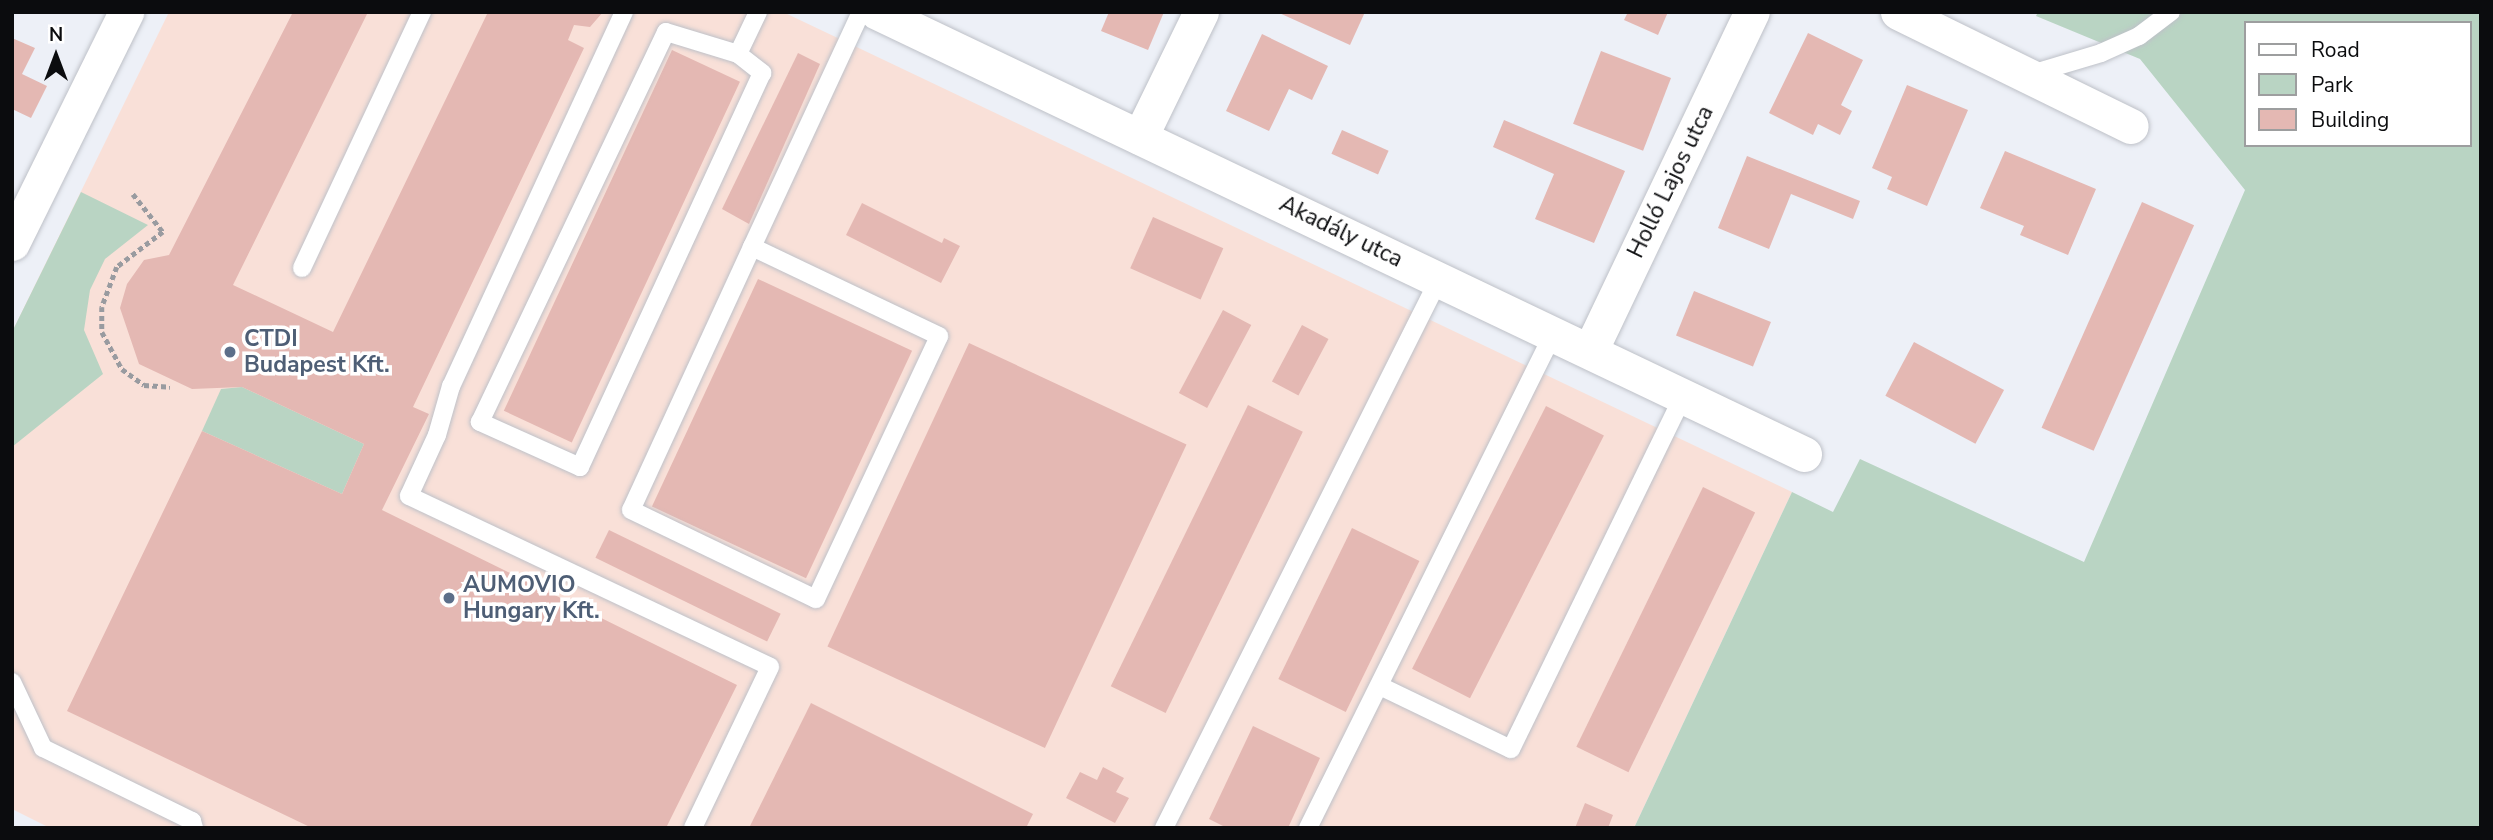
<!DOCTYPE html>
<meta charset="utf-8">
<style>
body{margin:0}
#map{position:relative;width:2493px;height:840px;overflow:hidden;background:#edf0f7;font-family:"Nunito Sans",sans-serif}
div>[style]{position:absolute}
.industrial>*{inset:0;background:#f9e0d8}
.green>*{inset:0;background:#b9d4c3}
.building>*{inset:0;background:#e4b8b3;transform-origin:0 0}
.path>*{height:4.5px;margin-top:-2.25px;transform-origin:0;background:repeating-linear-gradient(90deg,#999ba0 0 5px,transparent 0 8.5px)}
.roads{filter:drop-shadow(0 0 2px #bec1c8) drop-shadow(0 0 2px #bec1c8)}
.service>*{height:18px;margin:-9px;padding:0 9px;transform-origin:9px;border-radius:9px;background:#fff}
.minor>*{height:35px;margin:-17.5px;padding:0 17.5px;transform-origin:17.5px;border-radius:17.5px;background:#fff}
.dots>*{width:19px;height:19px;translate:-50% -50%;box-sizing:border-box;border:4px solid #fff;border-radius:50%}
span{translate:-50% -50%;white-space:nowrap;text-align:center;line-height:1.15;-webkit-text-stroke:7px #fff;paint-order:stroke}
.street-label{font-size:23px;color:#0b0c0e}
.service-label{font-size:23px;color:#4e5e75;font-weight:700}
.left{translate:0 -50%;text-align:left}
.frame{position:absolute;inset:0;border:14px solid #0b0c0e;pointer-events:none}
.legend{position:absolute;left:2244px;top:21px;width:228px;height:126px;box-sizing:border-box;background:#fff;border:2px solid #9d9e9f;margin:0;padding:9px 12px;list-style:none;font-size:21px;color:#0b0c0e}
.legend li{display:flex;align-items:center;gap:14px;height:35px}
.legend b{width:35px;border:2px solid #9d9e9f}
.north{position:absolute;left:21px;top:21px;width:70px;height:70px;-webkit-text-stroke:5px #fff;paint-order:stroke;rotate:0deg;font-size:19px;font-weight:700;line-height:28px;text-align:center;color:#0b0c0e}
.north::after{content:'';display:block;margin:auto;width:24px;height:32px;background:#0b0c0e;clip-path:polygon(50% 0,100% 100%,50% 72%,0 100%)}
</style>
<div id="map">
<div class="industrial">
<i style="clip-path:polygon(169px 12px,783px 12px,1792px 492px,1634px 828px,50px 828px,12px 809px,12px 332px)"></i>
</div>
<div class="green">
<i style="clip-path:polygon(evenodd,2038px 12px,2481px 12px,2481px 828px,1634px 828px,1792px 492px,1833px 512px,1860px 459px,2084px 562px,2245px 190px,2140px 59px,2036px 16px,2038px 12px,2246px 23px,2470px 23px,2470px 145px,2246px 145px,2246px 23px)"></i>
<i style="clip-path:polygon(81px 192px,148px 225px,105px 259px,90px 290px,84px 330px,103px 374px,12px 447px,12px 332px)"></i>
<i style="clip-path:polygon(242px 387px,364px 444px,342px 494px,202px 431px,221px 389px)"></i>
</div>
<div class="building">
<i style="clip-path:polygon(293px 12px,368px 12px,233px 285px,333px 332px,488px 12px,603px 12px,590px 27px,574px 25px,568px 40px,584px 48px,413px 407px,429px 414px,382px 510px,737px 685px,666px 828px,312px 828px,67px 711px,202px 431px,342px 494px,364px 444px,242px 387px,192px 389px,139px 364px,120px 308px,127px 284px,144px 260px,169px 255px)"></i>
<i style="clip-path:polygon(1109px 12px,1164px 12px,1148px 50px,1101px 31px)"></i>
<i style="clip-path:polygon(1277px 12px,1365px 12px,1350px 45px)"></i>
<i style="clip-path:polygon(1628px 12px,1668px 12px,1658px 35px,1624px 20px)"></i>
<i style="clip-path:polygon(1808px 33px,1863px 60px,1841px 105px,1852px 111px,1840px 135px,1818px 124px,1813px 135px,1769px 113px)"></i>
<i style="clip-path:polygon(1262px 34px,1328px 66px,1312px 100px,1289px 89px,1269px 131px,1226px 111px)"></i>
<i style="clip-path:polygon(12px 38px,35px 48px,22px 74px,47px 86px,31px 118px,12px 109px)"></i>
<i style="left:672px;top:50px;width:75px;height:398px;rotate:25deg"></i>
<i style="left:1601px;top:51px;width:75px;height:78px;rotate:21deg"></i>
<i style="clip-path:polygon(798px 53px,820px 64px,749px 224px,722px 209px)"></i>
<i style="clip-path:polygon(1907px 85px,1968px 110px,1927px 206px,1887px 189px,1892px 177px,1872px 168px)"></i>
<i style="clip-path:polygon(1504px 120px,1625px 171px,1594px 243px,1535px 219px,1554px 174px,1493px 147px)"></i>
<i style="left:1342px;top:130px;width:51px;height:26px;rotate:24deg"></i>
<i style="clip-path:polygon(2005px 151px,2096px 189px,2068px 255px,2020px 235px,2024px 226px,1980px 208px)"></i>
<i style="clip-path:polygon(1747px 156px,1860px 201px,1853px 219px,1791px 194px,1769px 249px,1718px 228px)"></i>
<i style="left:2142px;top:202px;width:57px;height:247px;rotate:24deg"></i>
<i style="clip-path:polygon(862px 203px,942px 243px,944px 238px,960px 246px,941px 283px,846px 235px)"></i>
<i style="left:1153px;top:217px;width:77px;height:56px;rotate:24deg"></i>
<i style="left:758px;top:279px;width:170px;height:251px;rotate:25deg"></i>
<i style="left:1694px;top:291px;width:83px;height:48px;rotate:22deg"></i>
<i style="left:1223px;top:310px;width:32px;height:94px;rotate:28deg"></i>
<i style="left:1302px;top:325px;width:30px;height:64px;rotate:28deg"></i>
<i style="left:1914px;top:342px;width:102px;height:61px;rotate:28deg"></i>
<i style="left:969px;top:343px;width:240px;height:335px;rotate:25deg"></i>
<i style="left:1248px;top:405px;width:61px;height:313px;rotate:26deg"></i>
<i style="left:1546px;top:406px;width:65px;height:295px;rotate:27deg"></i>
<i style="left:1703px;top:487px;width:58px;height:289px;rotate:26deg"></i>
<i style="left:1352px;top:528px;width:75px;height:168px;rotate:26deg"></i>
<i style="left:609px;top:530px;width:191px;height:31px;rotate:26deg"></i>
<i style="clip-path:polygon(811px 703px,1033px 814px,1026px 828px,749px 828px)"></i>
<i style="clip-path:polygon(1253px 726px,1320px 758px,1288px 828px,1227px 828px,1209px 819px)"></i>
<i style="clip-path:polygon(1103px 767px,1124px 778px,1116px 792px,1129px 798px,1115px 823px,1066px 798px,1080px 772px,1097px 780px)"></i>
<i style="clip-path:polygon(1585px 803px,1613px 815px,1608px 828px,1575px 828px)"></i>
</div>
<div class="path">
<i style="left:133px;top:194px;width:48px;rotate:51.7deg"></i>
<i style="left:163px;top:232px;width:58px;rotate:142.7deg"></i>
<i style="left:117px;top:267px;width:43px;rotate:110.6deg"></i>
<i style="left:102px;top:307px;width:25px;rotate:90deg"></i>
<i style="left:102px;top:332px;width:42px;rotate:61.6deg"></i>
<i style="left:122px;top:369px;width:27px;rotate:36deg"></i>
<i style="left:144px;top:385px;width:26px;rotate:4deg"></i>
</div>
<div class="roads">
<div class="service">
<i style="left:624px;top:12px;width:412px;rotate:114.8deg"></i>
<i style="left:451px;top:386px;width:51px;rotate:105.9deg"></i>
<i style="left:437px;top:435px;width:67px;rotate:114.7deg"></i>
<i style="left:409px;top:496px;width:399px;rotate:25.3deg"></i>
<i style="left:770px;top:667px;width:178px;rotate:115.6deg"></i>
<i style="left:738px;top:54px;width:31px;rotate:38deg"></i>
<i style="left:762px;top:73px;width:434px;rotate:114.8deg"></i>
<i style="left:580px;top:467px;width:110px;rotate:-155.8deg"></i>
<i style="left:480px;top:422px;width:432px;rotate:-64.5deg"></i>
<i style="left:666px;top:32px;width:75px;rotate:17deg"></i>
<i style="left:738px;top:54px;width:47px;rotate:-64.5deg"></i>
<i style="left:2031px;top:74px;width:73px;rotate:-16.7deg"></i>
<i style="left:2101px;top:53px;width:42px;rotate:-24.1deg"></i>
<i style="left:2139px;top:36px;width:40px;rotate:-37deg"></i>
<i style="left:752px;top:247px;width:289px;rotate:114.7deg"></i>
<i style="left:631px;top:510px;width:205px;rotate:25.7deg"></i>
<i style="left:816px;top:599px;width:290px;rotate:-64.9deg"></i>
<i style="left:939px;top:336px;width:207px;rotate:-154.5deg"></i>
<i style="left:752px;top:247px;width:259px;rotate:-65.1deg"></i>
<i style="left:302px;top:268px;width:283px;rotate:-64.9deg"></i>
<i style="left:12px;top:682px;width:73px;rotate:64.8deg"></i>
<i style="left:43px;top:748px;width:166px;rotate:26.1deg"></i>
<i style="left:192px;top:821px;width:7px;rotate:74deg"></i>
<i style="left:1380px;top:686px;width:145px;rotate:25.7deg"></i>
<i style="left:1511px;top:749px;width:393px;rotate:-64deg"></i>
<i style="left:1164px;top:828px;width:614px;rotate:-63.39deg"></i>
<i style="left:1308px;top:828px;width:551px;rotate:-63.62deg"></i>
</div>
<div class="minor">
<i style="left:877px;top:12px;width:1027px;rotate:25.49deg"></i>
<i style="left:1898px;top:12px;width:259px;rotate:26.1deg"></i>
<i style="left:1140px;top:137px;width:139px;rotate:-64deg"></i>
<i style="left:12px;top:243px;width:258px;rotate:-63.7deg"></i>
<i style="left:1590px;top:351px;width:376px;rotate:-64.5deg"></i>
</div>
</div>
<div class="dots">
<i style="left:230px;top:352px;background:#5c6f8a"></i>
<i style="left:449px;top:598px;background:#5c6f8a"></i>
</div>
<div class="street-label">
<span style="left:1671px;top:182px;rotate:-64deg">Holló Lajos utca</span>
<span style="left:1341px;top:232px;rotate:26deg">Akadály utca</span>
</div>
<div class="service-label">
<span class="left" style="left:244px;top:352px">CTDI<br>Budapest Kft.</span>
<span class="left" style="left:463px;top:598px">AUMOVIO<br>Hungary Kft.</span>
</div>
<div class="frame"></div>
<ul class="legend">
<li><b style="height:9px;background:#fff"></b>Road</li>
<li><b style="height:19px;background:#b9d4c3"></b>Park</li>
<li><b style="height:19px;background:#e4b8b3"></b>Building</li>
</ul>
<div class="north">N</div>
</div>
